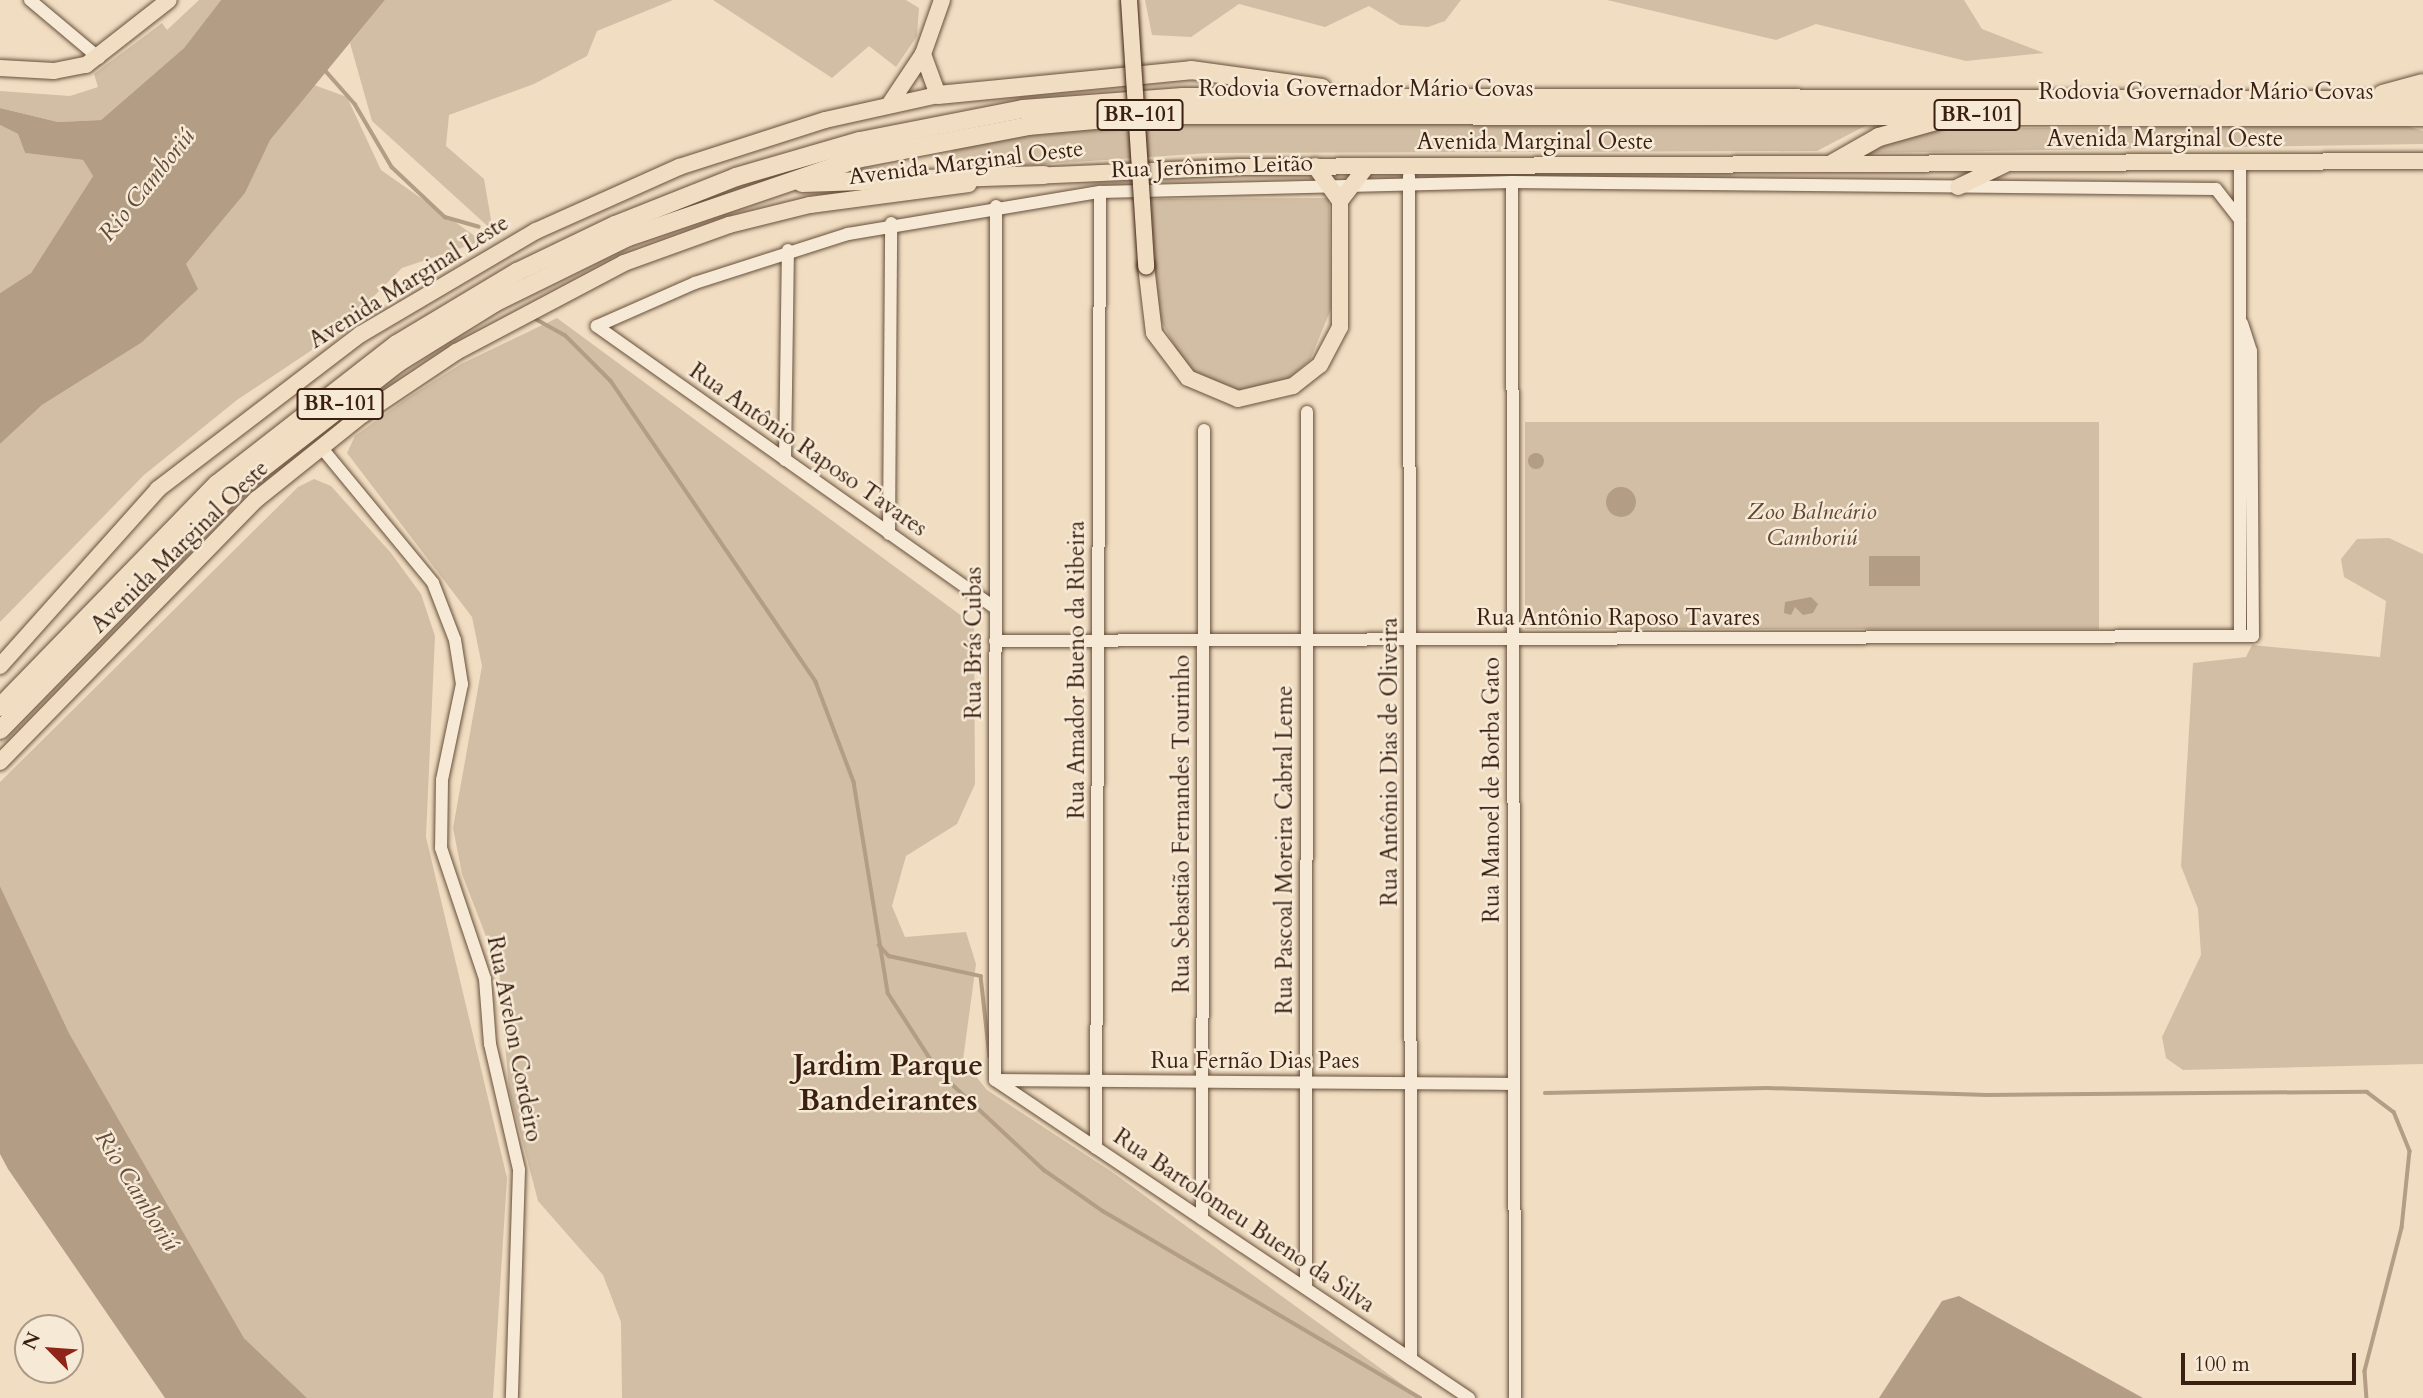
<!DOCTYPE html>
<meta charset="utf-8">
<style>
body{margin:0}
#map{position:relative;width:2423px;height:1398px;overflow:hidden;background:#f1dec2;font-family:Cardo,serif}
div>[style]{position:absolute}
.green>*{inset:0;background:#d2bea4;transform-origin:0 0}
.water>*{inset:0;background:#b39d85;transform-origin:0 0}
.round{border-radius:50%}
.stream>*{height:3.5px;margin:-1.75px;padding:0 1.75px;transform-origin:1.75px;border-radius:1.75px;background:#b39d85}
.roads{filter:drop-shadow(0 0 2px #684f3c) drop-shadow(0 0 2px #684f3c)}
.minor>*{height:12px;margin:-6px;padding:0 6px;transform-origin:6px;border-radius:6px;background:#f6ead7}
.major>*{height:16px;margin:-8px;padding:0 8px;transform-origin:8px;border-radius:8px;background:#f1dec2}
.highway>*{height:18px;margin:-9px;padding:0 9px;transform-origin:9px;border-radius:9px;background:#f1dec2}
.bridges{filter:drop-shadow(0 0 2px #3b1f10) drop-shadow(0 0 2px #3b1f10)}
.major-bridge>*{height:16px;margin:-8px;padding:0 8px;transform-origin:8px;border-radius:8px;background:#f1dec2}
span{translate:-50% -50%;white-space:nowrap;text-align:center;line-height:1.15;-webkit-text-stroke:5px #f6ead7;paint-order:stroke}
.shield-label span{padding:2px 5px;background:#f6ead7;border:2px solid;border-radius:5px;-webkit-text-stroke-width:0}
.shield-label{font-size:21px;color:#3b1f10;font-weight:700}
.street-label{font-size:23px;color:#3b1f10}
.park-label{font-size:23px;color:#614735;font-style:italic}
.water-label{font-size:24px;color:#654b39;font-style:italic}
.district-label{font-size:30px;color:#3b1f10;font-weight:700}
.north{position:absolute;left:14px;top:1314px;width:70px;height:70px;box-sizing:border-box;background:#f6ead7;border:2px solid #ab9987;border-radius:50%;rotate:295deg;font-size:19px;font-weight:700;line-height:28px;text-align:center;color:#3b1f10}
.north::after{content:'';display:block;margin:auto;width:24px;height:32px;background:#8f2418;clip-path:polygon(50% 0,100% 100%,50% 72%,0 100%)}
.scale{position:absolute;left:2181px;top:1353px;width:175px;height:32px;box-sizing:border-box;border:4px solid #3b1f10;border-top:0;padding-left:9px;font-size:21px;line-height:24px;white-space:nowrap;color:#3b1f10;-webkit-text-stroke:5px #f6ead7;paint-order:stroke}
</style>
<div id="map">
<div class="green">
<i style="clip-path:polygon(199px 0,221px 0,184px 48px,101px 120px,58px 122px,0 108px,0 91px,70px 96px,98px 87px,94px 74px,162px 23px,167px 30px)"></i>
<i style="clip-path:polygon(385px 0,673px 0,597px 31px,587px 56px,534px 84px,449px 115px,446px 146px,484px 179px,493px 231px,372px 121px,350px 43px)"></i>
<i style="clip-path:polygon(713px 0,906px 0,919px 8px,917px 36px,896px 67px,869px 46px,832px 78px)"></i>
<i style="clip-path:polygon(1145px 0,1461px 0,1445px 21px,1428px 27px,1400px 25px,1369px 6px,1325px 27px,1239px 4px,1191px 37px,1152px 35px)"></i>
<i style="clip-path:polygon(1607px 0,1964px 0,1982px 29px,2044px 53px,1966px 61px,1816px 24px,1776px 40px)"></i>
<i style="clip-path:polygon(314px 85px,347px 97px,381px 170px,482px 241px,402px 268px,336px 334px,237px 400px,144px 475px,0 622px,0 444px,42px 405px,141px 343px,186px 264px,245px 193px,269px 140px)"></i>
<i style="clip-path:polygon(1818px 120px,1869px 124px,1817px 151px,1209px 153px,1003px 167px,962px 165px,951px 153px,954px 147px,1024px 133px,1218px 121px,1702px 126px)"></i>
<i style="clip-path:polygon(0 125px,18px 134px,25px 153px,83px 160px,93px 176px,31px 273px,0 293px)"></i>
<i style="clip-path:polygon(2404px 125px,2423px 131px,2423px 144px,1863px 153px,1926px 129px)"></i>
<i style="clip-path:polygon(1329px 198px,1331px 309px,1310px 360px,1287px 380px,1243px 392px,1187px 369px,1159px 317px,1151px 199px)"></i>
<i style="clip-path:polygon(557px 318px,974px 625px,975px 784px,957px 824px,906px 856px,892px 906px,905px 937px,966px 932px,976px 964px,963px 1060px,987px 1090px,1115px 1174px,1421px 1398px,622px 1398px,621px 1322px,603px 1275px,538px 1201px,509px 1090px,499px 970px,462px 874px,453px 828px,482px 666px,472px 617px,347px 453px,355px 436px,406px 399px,461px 364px)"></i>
<i style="left:1525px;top:422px;width:574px;height:207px"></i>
<i style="clip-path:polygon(314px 479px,331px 486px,391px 553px,421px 594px,435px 636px,426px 837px,507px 1178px,493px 1398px,307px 1398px,244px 1338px,69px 1033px,0 886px,0 782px,298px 487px)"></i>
<i style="clip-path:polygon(2389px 538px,2423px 554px,2423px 1064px,2183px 1070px,2166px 1058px,2162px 1037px,2201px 955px,2198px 909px,2181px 866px,2193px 663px,2246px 657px,2252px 645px,2380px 657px,2386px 601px,2344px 577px,2341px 559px,2357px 539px)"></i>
</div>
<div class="water">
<i style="clip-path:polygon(221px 0,385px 0,270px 140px,245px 193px,186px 264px,198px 289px,141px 343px,42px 405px,0 444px,0 293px,31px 273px,93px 176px,83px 160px,25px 153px,18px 134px,0 125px,0 108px,58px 122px,101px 120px,184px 48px)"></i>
<i class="round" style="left:1528px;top:453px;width:16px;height:16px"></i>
<i class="round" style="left:1606px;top:487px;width:30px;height:30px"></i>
<i style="left:1869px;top:556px;width:51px;height:30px"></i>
<i style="clip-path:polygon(1811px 597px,1818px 604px,1813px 613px,1803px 615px,1795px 607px,1791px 615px,1784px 613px,1785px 602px)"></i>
<i style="clip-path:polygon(0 886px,69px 1033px,244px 1338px,307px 1398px,165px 1398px,8px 1169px,0 1154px)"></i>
<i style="clip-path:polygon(1959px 1296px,2143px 1398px,1879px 1398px,1942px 1301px)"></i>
</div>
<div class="stream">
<i style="left:324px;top:69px;width:47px;rotate:48.5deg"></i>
<i style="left:355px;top:104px;width:73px;rotate:59.6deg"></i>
<i style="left:392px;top:167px;width:73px;rotate:43.3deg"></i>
<i style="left:445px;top:217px;width:35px;rotate:16deg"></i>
<i style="left:534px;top:318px;width:35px;rotate:29deg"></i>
<i style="left:565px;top:335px;width:65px;rotate:45deg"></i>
<i style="left:611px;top:381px;width:364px;rotate:55.7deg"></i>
<i style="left:816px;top:682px;width:107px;rotate:69.2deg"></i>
<i style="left:854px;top:782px;width:214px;rotate:80.8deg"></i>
<i style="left:888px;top:993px;width:94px;rotate:57.2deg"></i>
<i style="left:939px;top:1072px;width:144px;rotate:43deg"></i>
<i style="left:1044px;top:1170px;width:72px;rotate:34.8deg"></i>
<i style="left:1103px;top:1211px;width:368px;rotate:30.5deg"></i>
<i style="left:879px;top:945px;width:15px;rotate:48deg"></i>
<i style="left:889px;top:956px;width:94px;rotate:12.3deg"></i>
<i style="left:981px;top:976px;width:81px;rotate:83.7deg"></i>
<i style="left:1545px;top:1093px;width:222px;rotate:-1.3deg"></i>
<i style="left:1767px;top:1088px;width:220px;rotate:1.8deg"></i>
<i style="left:1987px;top:1095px;width:380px;rotate:-0.5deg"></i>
<i style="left:2367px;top:1092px;width:34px;rotate:37deg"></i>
<i style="left:2394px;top:1112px;width:42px;rotate:67.7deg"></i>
<i style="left:2410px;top:1151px;width:77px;rotate:95.9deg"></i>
<i style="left:2402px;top:1228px;width:148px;rotate:104.5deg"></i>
<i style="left:2365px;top:1371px;width:27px;rotate:86deg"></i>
</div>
<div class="roads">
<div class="minor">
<i style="left:30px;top:0;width:90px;rotate:40deg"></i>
<i style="left:1409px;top:176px;width:1183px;rotate:89.9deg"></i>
<i style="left:1512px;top:182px;width:1216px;rotate:89.86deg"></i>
<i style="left:321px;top:447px;width:176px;rotate:50.5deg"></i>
<i style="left:433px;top:583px;width:61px;rotate:68.9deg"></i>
<i style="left:455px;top:640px;width:45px;rotate:81deg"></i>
<i style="left:462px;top:684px;width:98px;rotate:101.8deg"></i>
<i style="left:442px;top:780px;width:68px;rotate:90.8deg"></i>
<i style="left:441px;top:848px;width:138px;rotate:71.4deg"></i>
<i style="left:485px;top:979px;width:65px;rotate:85.6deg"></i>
<i style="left:490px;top:1044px;width:129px;rotate:77deg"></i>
<i style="left:519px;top:1170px;width:228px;rotate:91.8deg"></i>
<i style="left:785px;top:460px;width:210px;rotate:-89.2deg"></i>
<i style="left:889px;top:534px;width:311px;rotate:-89.6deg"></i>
<i style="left:995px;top:608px;width:488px;rotate:-144.7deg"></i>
<i style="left:597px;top:326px;width:107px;rotate:-23.7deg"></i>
<i style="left:695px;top:283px;width:161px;rotate:-17.8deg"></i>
<i style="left:848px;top:234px;width:255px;rotate:-9.5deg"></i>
<i style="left:1100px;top:192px;width:412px;rotate:-1.4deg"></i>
<i style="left:1512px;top:182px;width:704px;rotate:0.57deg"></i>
<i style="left:2216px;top:189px;width:39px;rotate:52deg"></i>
<i style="left:2240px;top:636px;width:474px;rotate:-90deg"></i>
<i style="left:995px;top:641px;width:1258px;rotate:-0.23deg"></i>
<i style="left:2253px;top:636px;width:285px;rotate:-90.4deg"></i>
<i style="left:2251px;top:351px;width:29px;rotate:-108deg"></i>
<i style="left:995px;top:1080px;width:874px;rotate:-89.93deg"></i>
<i style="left:995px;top:1080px;width:571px;rotate:33.86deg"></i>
<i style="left:995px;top:1080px;width:519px;rotate:0.44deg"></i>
<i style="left:1096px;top:1148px;width:956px;rotate:-89.76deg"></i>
<i style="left:1202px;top:1219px;width:789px;rotate:-89.85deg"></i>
<i style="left:1306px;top:1288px;width:876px;rotate:-89.93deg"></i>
</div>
<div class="major">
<i style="left:0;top:68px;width:54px;rotate:3.2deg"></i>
<i style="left:54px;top:71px;width:33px;rotate:-11deg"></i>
<i style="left:86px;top:65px;width:105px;rotate:-38.1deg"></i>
<i style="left:889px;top:105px;width:61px;rotate:-56.3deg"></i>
<i style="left:923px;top:54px;width:57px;rotate:-70.6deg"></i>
<i style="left:1315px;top:166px;width:43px;rotate:54.5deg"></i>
<i style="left:1033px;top:176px;width:206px;rotate:-2.5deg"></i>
<i style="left:1239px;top:167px;width:1184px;rotate:-0.29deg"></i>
<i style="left:1958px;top:187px;width:53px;rotate:-25.6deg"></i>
<i style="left:1146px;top:266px;width:67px;rotate:83.2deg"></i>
<i style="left:1154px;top:333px;width:56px;rotate:52.9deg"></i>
<i style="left:1188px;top:378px;width:54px;rotate:22.8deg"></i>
<i style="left:1238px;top:399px;width:57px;rotate:-13.3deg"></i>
<i style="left:1293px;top:386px;width:34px;rotate:-38deg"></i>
<i style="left:1320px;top:365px;width:43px;rotate:-62.2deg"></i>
<i style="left:1340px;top:327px;width:126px;rotate:-90deg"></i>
<i style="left:1340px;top:201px;width:44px;rotate:-52.4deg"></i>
<i style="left:0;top:666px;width:237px;rotate:-48.2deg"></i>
<i style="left:158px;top:489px;width:255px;rotate:-37.4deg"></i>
<i style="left:361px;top:334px;width:203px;rotate:-30.5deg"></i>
<i style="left:536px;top:231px;width:157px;rotate:-24.1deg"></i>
<i style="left:679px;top:167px;width:153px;rotate:-17.8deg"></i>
<i style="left:825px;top:120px;width:116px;rotate:-12.5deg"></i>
<i style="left:938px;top:95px;width:44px;rotate:-110.1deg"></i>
<i style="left:0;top:762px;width:368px;rotate:-45.7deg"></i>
<i style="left:257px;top:499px;width:134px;rotate:-38.7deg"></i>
<i style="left:362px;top:415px;width:113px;rotate:-33.8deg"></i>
<i style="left:456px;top:352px;width:190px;rotate:-27.9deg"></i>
<i style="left:624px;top:263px;width:112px;rotate:-19.9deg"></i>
<i style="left:729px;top:225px;width:83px;rotate:-13.9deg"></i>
<i style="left:810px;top:205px;width:160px;rotate:-7.5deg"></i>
</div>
<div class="highway">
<i style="left:2382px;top:94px;width:42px;rotate:-15deg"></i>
<i style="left:938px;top:95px;width:254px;rotate:-5.6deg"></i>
<i style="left:1191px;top:70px;width:132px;rotate:7.8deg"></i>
<i style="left:1833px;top:163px;width:53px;rotate:-29.5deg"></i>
<i style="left:1879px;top:137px;width:59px;rotate:-15.7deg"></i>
<i style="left:802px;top:183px;width:242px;rotate:-1.9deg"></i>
<i style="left:0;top:707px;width:311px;rotate:-45.8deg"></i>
<i style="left:217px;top:484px;width:228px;rotate:-37.9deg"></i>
<i style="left:397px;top:344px;width:140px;rotate:-31deg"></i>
<i style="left:517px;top:272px;width:109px;rotate:-25.6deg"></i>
<i style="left:615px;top:225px;width:130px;rotate:-21.6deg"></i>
<i style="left:736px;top:177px;width:129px;rotate:-16.2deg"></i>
<i style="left:860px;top:141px;width:166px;rotate:-11.1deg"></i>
<i style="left:1023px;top:109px;width:160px;rotate:-4.3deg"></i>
<i style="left:1183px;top:97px;width:1240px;rotate:0.14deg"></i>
<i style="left:0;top:730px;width:340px;rotate:-45.6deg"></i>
<i style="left:238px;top:487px;width:204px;rotate:-37.8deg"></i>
<i style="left:399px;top:362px;width:112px;rotate:-31.8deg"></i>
<i style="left:494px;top:303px;width:149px;rotate:-26.2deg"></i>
<i style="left:628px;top:237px;width:242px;rotate:-18.8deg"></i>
<i style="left:857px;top:159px;width:174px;rotate:-10.9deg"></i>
<i style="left:1028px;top:126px;width:123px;rotate:-5.1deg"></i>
<i style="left:1151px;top:115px;width:1272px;rotate:0.09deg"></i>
</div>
</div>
<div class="bridges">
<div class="major-bridge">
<i style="left:1129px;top:0;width:267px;rotate:86.3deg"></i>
</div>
</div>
<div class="shield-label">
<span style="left:1140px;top:115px">BR-101</span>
<span style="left:1977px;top:115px">BR-101</span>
<span style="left:340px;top:404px">BR-101</span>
</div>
<div class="street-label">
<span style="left:1366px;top:89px">Rodovia Governador Mário Covas</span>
<span style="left:2206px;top:92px">Rodovia Governador Mário Covas</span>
<span style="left:2165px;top:139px">Avenida Marginal Oeste</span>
<span style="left:1535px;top:142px">Avenida Marginal Oeste</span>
<span style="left:966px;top:163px;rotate:-7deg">Avenida Marginal Oeste</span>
<span style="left:1212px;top:167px;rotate:-2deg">Rua Jerônimo Leitão</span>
<span style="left:409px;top:282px;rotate:-32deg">Avenida Marginal Leste</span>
<span style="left:808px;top:450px;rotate:35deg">Rua Antônio Raposo Tavares</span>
<span style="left:180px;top:547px;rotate:-44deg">Avenida Marginal Oeste</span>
<span style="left:1618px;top:618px">Rua Antônio Raposo Tavares</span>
<span style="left:974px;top:643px;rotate:-90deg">Rua Brás Cubas</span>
<span style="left:1077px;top:670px;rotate:-90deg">Rua Amador Bueno da Ribeira</span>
<span style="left:1390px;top:762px;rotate:-90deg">Rua Antônio Dias de Oliveira</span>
<span style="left:1492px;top:790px;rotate:-90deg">Rua Manoel de Borba Gato</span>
<span style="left:1182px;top:824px;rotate:-90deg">Rua Sebastião Fernandes Tourinho</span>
<span style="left:1285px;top:850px;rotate:-90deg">Rua Pascoal Moreira Cabral Leme</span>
<span style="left:514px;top:1039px;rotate:79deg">Rua Avelon Cordeiro</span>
<span style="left:1255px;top:1061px">Rua Fernão Dias Paes</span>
<span style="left:1244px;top:1221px;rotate:34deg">Rua Bartolomeu Bueno da Silva</span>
</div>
<div class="park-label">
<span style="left:1812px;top:525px">Zoo Balneário<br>Camboriú</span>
</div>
<div class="water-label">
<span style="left:147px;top:185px;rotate:-51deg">Rio Camboriú</span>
<span style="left:137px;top:1191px;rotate:58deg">Rio Camboriú</span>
</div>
<div class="district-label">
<span style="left:888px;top:1083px">Jardim Parque<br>Bandeirantes</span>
</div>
<div class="north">N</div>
<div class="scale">100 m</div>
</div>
